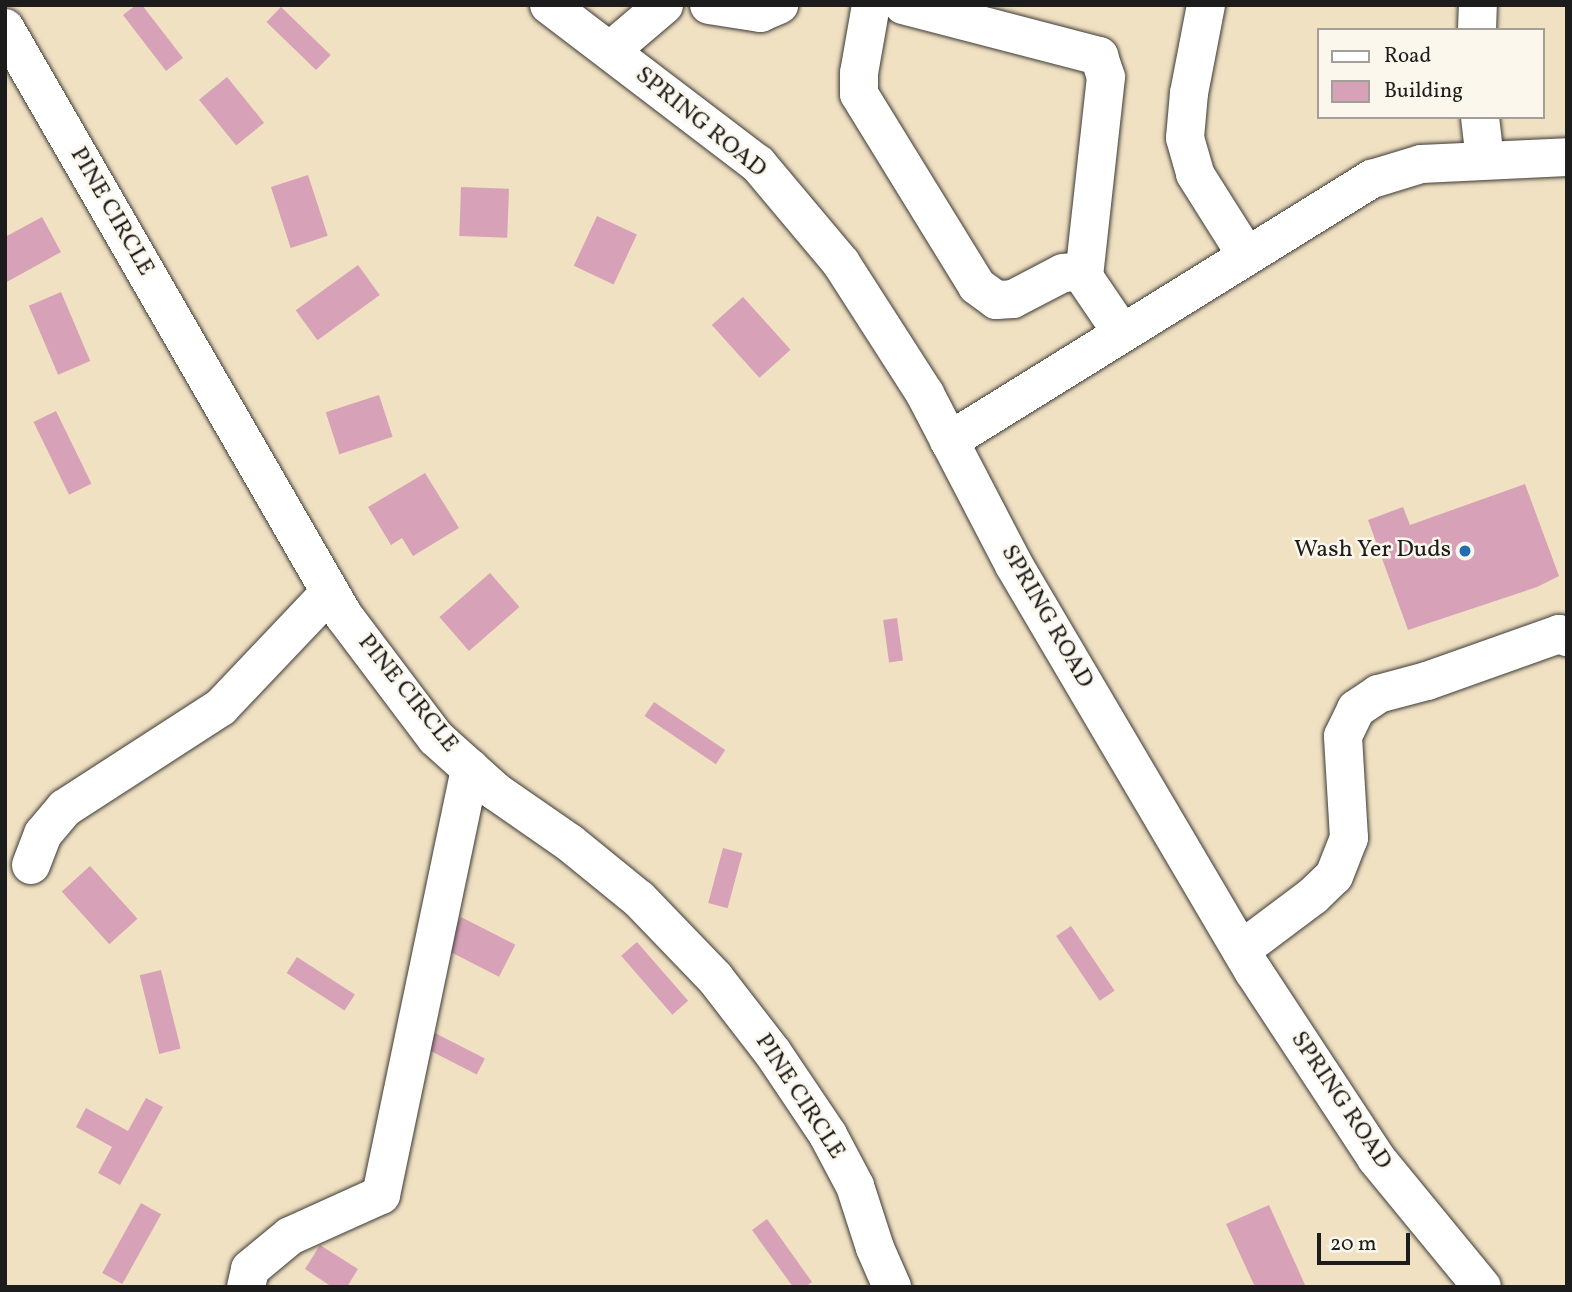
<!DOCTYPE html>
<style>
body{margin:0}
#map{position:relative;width:1572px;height:1292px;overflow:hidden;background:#f1e1c3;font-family:Vollkorn,serif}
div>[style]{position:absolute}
.building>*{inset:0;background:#d7a2b8;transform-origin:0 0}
.roads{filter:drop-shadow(0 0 2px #3c3a35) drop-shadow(0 0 2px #3c3a35)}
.minor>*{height:38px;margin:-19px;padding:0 19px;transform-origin:19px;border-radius:19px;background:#fff}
.dots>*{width:19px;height:19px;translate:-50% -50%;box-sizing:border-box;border:4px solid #fbf7ec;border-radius:50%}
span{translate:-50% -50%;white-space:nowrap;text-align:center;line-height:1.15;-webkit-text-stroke:5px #fbf7ec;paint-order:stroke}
.street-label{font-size:24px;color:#1c1c1c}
.poi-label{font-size:24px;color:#1c1c1c}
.right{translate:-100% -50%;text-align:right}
.frame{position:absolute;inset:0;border:7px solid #1c1c1c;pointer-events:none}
.legend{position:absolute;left:1317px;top:28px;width:228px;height:91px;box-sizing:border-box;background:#fbf7ec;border:2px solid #a29f99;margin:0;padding:9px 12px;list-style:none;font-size:21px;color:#1c1c1c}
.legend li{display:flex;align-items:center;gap:14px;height:35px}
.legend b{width:35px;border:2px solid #a29f99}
.scale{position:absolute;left:1317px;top:1233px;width:93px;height:32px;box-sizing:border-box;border:4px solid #1c1c1c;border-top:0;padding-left:9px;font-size:21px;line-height:24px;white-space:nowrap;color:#1c1c1c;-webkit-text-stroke:5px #fbf7ec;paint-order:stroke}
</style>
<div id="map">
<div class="building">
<i style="clip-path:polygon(136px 5px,142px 5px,183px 58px,166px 71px,123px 15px)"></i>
<i style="left:281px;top:7px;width:69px;height:21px;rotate:44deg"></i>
<i style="left:227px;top:77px;width:59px;height:36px;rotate:51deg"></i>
<i style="left:308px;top:175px;width:64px;height:39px;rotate:72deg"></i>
<i style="left:461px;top:187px;width:48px;height:49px;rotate:2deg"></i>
<i style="left:597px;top:216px;width:44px;height:55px;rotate:25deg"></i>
<i style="clip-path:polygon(42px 217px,61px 252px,5px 283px,5px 237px)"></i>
<i style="left:358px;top:265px;width:37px;height:77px;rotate:54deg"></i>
<i style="left:61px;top:292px;width:75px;height:35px;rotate:67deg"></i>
<i style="left:743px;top:297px;width:71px;height:42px;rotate:48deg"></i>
<i style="left:379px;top:395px;width:44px;height:56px;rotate:72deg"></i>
<i style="left:56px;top:411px;width:81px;height:25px;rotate:64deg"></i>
<i style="clip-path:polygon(425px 473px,459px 528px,413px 556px,402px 538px,391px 545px,368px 507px)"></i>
<i style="clip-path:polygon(1525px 484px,1559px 576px,1537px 587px,1408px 630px,1368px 520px,1403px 507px,1410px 525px)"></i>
<i style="left:490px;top:573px;width:45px;height:67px;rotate:49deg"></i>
<i style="left:897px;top:618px;width:43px;height:14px;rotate:82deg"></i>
<i style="left:654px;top:702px;width:86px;height:17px;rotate:34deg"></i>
<i style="left:723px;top:848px;width:20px;height:57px;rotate:15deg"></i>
<i style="left:90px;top:866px;width:71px;height:38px;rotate:48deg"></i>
<i style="left:461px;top:917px;width:61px;height:36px;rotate:27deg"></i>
<i style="left:1071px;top:926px;width:78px;height:18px;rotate:56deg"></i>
<i style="left:637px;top:942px;width:78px;height:21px;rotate:49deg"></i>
<i style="left:297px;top:957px;width:69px;height:19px;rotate:33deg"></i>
<i style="left:161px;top:970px;width:81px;height:22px;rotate:76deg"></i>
<i style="left:435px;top:1033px;width:56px;height:18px;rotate:27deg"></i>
<i style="clip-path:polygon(146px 1098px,163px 1107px,120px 1185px,98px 1173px,112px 1147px,76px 1127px,86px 1108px,128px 1131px)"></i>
<i style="left:141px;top:1203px;width:23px;height:80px;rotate:29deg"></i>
<i style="clip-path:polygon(1269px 1205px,1306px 1287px,1255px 1287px,1226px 1224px)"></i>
<i style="clip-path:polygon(767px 1219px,812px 1282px,805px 1287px,793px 1287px,752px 1230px)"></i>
<i style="clip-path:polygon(320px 1245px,358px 1269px,347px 1287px,332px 1287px,305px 1269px)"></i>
</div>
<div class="roads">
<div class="minor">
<i style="left:549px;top:5px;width:263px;rotate:37.3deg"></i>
<i style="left:758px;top:164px;width:129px;rotate:50deg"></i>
<i style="left:841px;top:263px;width:156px;rotate:57.3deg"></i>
<i style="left:925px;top:394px;width:193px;rotate:62.5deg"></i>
<i style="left:1014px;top:565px;width:472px;rotate:59.5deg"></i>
<i style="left:1254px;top:972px;width:222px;rotate:56.7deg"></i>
<i style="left:1376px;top:1158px;width:167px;rotate:50.6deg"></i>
<i style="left:709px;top:5px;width:52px;rotate:8.9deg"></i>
<i style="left:760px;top:13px;width:21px;rotate:-23deg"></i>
<i style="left:871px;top:5px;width:69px;rotate:100deg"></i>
<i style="left:859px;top:73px;width:21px;rotate:90deg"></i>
<i style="left:859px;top:94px;width:225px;rotate:58.4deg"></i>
<i style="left:977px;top:286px;width:24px;rotate:36deg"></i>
<i style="left:996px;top:300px;width:17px;rotate:-3deg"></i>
<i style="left:1013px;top:299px;width:56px;rotate:-27.5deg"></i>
<i style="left:1063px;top:273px;width:12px;rotate:-5deg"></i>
<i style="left:1075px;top:272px;width:10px;rotate:29deg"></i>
<i style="left:1084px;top:277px;width:68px;rotate:55.8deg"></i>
<i style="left:903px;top:5px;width:203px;rotate:14.6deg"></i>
<i style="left:1099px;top:56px;width:22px;rotate:72deg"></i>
<i style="left:1106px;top:77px;width:201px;rotate:96.3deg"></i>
<i style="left:1206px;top:5px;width:90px;rotate:100.9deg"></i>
<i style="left:1189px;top:93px;width:45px;rotate:95.1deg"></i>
<i style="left:1185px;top:138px;width:37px;rotate:74deg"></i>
<i style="left:1195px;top:174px;width:96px;rotate:57.8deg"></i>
<i style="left:5px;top:28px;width:679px;rotate:60.04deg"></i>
<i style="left:344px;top:616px;width:153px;rotate:53deg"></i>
<i style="left:436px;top:738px;width:79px;rotate:41.9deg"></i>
<i style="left:495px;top:791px;width:91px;rotate:34.7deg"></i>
<i style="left:570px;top:843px;width:89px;rotate:39.1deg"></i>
<i style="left:639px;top:899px;width:110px;rotate:46.1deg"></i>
<i style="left:715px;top:978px;width:95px;rotate:52.3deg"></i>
<i style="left:773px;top:1053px;width:99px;rotate:56.1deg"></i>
<i style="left:828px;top:1135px;width:58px;rotate:62.1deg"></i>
<i style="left:855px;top:1186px;width:65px;rotate:72.1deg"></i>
<i style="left:875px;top:1248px;width:43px;rotate:66.4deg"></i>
<i style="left:1477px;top:30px;width:25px;rotate:-88deg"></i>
<i style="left:610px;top:51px;width:71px;rotate:-40.4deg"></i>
<i style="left:1480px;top:117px;width:43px;rotate:83.4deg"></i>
<i style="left:949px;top:441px;width:498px;rotate:-31.8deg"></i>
<i style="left:1372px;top:179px;width:51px;rotate:-17deg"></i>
<i style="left:1421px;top:164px;width:146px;rotate:-2.7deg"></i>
<i style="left:31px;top:865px;width:33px;rotate:-69deg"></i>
<i style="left:43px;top:834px;width:34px;rotate:-50deg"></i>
<i style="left:65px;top:808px;width:186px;rotate:-32.9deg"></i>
<i style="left:221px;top:707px;width:158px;rotate:-46.5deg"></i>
<i style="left:1241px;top:950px;width:90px;rotate:-36.9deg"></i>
<i style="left:1313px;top:896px;width:29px;rotate:-44deg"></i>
<i style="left:1334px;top:876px;width:41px;rotate:-68.5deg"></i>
<i style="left:1349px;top:838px;width:102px;rotate:-93.4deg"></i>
<i style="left:1343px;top:736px;width:30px;rotate:-64deg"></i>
<i style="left:1356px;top:709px;width:27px;rotate:-34deg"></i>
<i style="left:1378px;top:694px;width:51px;rotate:-14.9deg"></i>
<i style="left:1427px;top:681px;width:140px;rotate:-19.6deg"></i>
<i style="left:1559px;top:634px;width:9px;rotate:21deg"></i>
<i style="left:246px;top:1287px;width:18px;rotate:-77deg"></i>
<i style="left:250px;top:1269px;width:52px;rotate:-39.5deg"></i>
<i style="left:290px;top:1236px;width:100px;rotate:-24.3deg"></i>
<i style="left:381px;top:1195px;width:436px;rotate:-78.2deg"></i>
</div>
</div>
<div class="dots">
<i style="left:1465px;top:551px;background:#1f6fb2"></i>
</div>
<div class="street-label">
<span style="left:700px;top:123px;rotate:39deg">SPRING ROAD</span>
<span style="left:111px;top:212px;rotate:60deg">PINE CIRCLE</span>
<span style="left:1046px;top:617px;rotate:60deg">SPRING ROAD</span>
<span style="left:407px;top:694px;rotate:51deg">PINE CIRCLE</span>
<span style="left:799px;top:1097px;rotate:57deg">PINE CIRCLE</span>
<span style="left:1340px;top:1101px;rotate:56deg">SPRING ROAD</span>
</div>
<div class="poi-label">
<span class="right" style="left:1451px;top:551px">Wash Yer Duds</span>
</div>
<div class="frame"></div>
<ul class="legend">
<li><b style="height:9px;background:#fff"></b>Road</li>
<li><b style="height:19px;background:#d7a2b8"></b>Building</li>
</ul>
<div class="scale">20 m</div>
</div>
